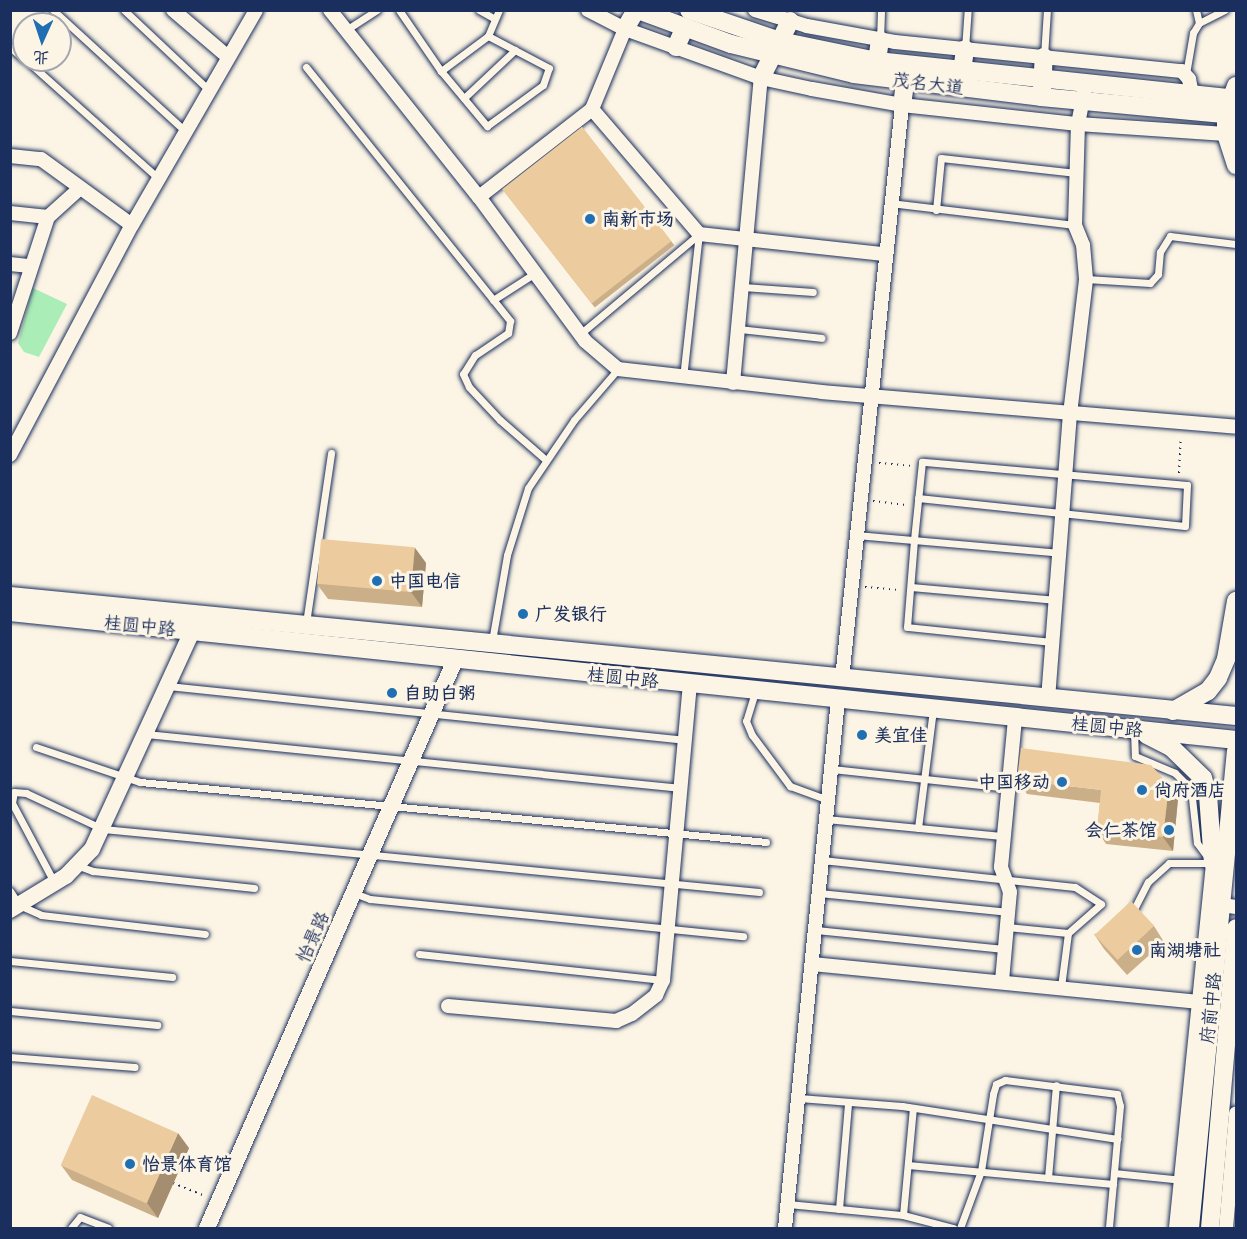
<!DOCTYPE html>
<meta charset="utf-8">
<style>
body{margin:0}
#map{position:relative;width:1247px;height:1239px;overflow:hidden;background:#fcf5e5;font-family:Delius,"LXGW WenKai TC",sans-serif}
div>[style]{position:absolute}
.green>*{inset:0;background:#aaedb6}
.path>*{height:2px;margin-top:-1px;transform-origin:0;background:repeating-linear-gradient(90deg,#1b2f5e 0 1.5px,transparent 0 6px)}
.roads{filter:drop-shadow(0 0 2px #1b2f5e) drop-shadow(0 0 2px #1b2f5e)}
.service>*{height:7px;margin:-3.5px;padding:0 3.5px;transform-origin:3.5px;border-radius:3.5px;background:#fcf5e5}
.minor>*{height:14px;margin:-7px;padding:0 7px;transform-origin:7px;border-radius:7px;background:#fcf5e5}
.tertiary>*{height:16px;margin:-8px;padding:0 8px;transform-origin:8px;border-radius:8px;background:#fcf5e5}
.secondary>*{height:18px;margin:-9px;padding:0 9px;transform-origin:9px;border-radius:9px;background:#fcf5e5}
.wall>*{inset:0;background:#cbaf88;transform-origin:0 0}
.shaded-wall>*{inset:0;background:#a58e6f}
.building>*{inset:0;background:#eccb9e;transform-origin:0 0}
.dots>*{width:16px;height:16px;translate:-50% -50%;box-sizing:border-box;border:3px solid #fcf5e5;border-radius:50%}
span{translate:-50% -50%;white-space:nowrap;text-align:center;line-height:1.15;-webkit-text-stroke:6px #fcf5e5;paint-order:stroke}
.street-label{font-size:18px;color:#1b2f5e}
.poi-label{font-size:18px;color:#1b2f5e;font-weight:700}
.left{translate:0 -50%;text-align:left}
.right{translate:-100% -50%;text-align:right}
.frame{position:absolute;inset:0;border:12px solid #1b2f5e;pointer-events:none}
.north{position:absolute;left:12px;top:12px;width:60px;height:60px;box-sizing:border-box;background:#fcf5e5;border:2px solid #a2a6af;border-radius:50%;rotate:183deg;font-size:16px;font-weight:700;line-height:24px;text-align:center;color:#1b2f5e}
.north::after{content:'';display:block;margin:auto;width:21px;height:27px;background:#1f6fb2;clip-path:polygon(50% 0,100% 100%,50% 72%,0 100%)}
</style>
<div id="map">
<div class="green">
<i style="clip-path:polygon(33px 288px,67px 304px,39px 357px,24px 352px,18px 343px)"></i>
</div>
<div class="path">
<i style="left:879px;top:463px;width:33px;rotate:5deg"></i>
<i style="left:1179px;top:473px;width:36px;rotate:-87deg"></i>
<i style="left:873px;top:501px;width:33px;rotate:7deg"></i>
<i style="left:865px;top:587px;width:33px;rotate:5deg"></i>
<i style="left:173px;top:1183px;width:35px;rotate:22deg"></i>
</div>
<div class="roads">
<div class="service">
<i style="left:53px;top:10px;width:180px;rotate:42.5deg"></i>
<i style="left:124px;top:10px;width:117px;rotate:43.3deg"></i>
<i style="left:399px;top:10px;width:74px;rotate:55.5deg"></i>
<i style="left:441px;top:71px;width:72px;rotate:50.1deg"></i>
<i style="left:487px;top:126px;width:69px;rotate:-36.2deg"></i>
<i style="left:543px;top:85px;width:18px;rotate:-71deg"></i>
<i style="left:549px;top:68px;width:69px;rotate:-152.3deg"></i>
<i style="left:488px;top:36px;width:59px;rotate:143.3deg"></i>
<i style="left:479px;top:10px;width:18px;rotate:29deg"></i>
<i style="left:1196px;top:10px;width:13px;rotate:77deg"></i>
<i style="left:346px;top:30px;width:37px;rotate:-33deg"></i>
<i style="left:488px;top:36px;width:28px;rotate:-67deg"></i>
<i style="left:880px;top:40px;width:30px;rotate:-88deg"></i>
<i style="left:10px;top:47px;width:18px;rotate:41deg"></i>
<i style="left:965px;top:49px;width:39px;rotate:-86deg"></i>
<i style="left:1044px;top:56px;width:46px;rotate:-86.3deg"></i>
<i style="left:26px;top:60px;width:178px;rotate:41.8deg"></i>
<i style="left:306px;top:67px;width:326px;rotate:51.2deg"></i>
<i style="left:510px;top:321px;width:12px;rotate:99deg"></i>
<i style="left:508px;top:333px;width:40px;rotate:146deg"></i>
<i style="left:475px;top:355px;width:22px;rotate:122deg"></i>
<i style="left:463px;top:374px;width:14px;rotate:65deg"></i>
<i style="left:469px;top:387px;width:45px;rotate:46.8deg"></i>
<i style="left:500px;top:420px;width:61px;rotate:41deg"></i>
<i style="left:1186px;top:74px;width:42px;rotate:-80.3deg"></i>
<i style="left:1193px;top:33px;width:12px;rotate:-59deg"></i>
<i style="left:1199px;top:23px;width:29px;rotate:-27deg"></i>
<i style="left:464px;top:98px;width:70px;rotate:-43.3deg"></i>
<i style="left:890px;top:203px;width:186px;rotate:6.8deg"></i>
<i style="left:936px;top:210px;width:52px;rotate:-84.5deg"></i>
<i style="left:941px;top:158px;width:136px;rotate:6.3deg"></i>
<i style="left:1086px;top:279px;width:64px;rotate:3.6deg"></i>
<i style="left:1150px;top:283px;width:12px;rotate:-48deg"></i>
<i style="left:1158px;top:274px;width:22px;rotate:-85deg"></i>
<i style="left:1160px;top:252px;width:19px;rotate:-58deg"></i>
<i style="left:1170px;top:236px;width:66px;rotate:6.9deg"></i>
<i style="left:743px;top:287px;width:70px;rotate:4.1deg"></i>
<i style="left:493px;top:300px;width:50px;rotate:-32.7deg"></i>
<i style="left:739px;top:329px;width:83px;rotate:6.2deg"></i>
<i style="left:580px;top:334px;width:155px;rotate:-40deg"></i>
<i style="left:683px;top:378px;width:145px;rotate:-83.7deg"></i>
<i style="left:918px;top:498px;width:268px;rotate:6deg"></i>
<i style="left:1185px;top:526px;width:41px;rotate:-87.2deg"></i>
<i style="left:1187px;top:485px;width:266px;rotate:-175deg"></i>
<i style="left:922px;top:462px;width:78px;rotate:95.9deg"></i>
<i style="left:914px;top:540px;width:87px;rotate:94.6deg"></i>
<i style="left:907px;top:627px;width:147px;rotate:5.9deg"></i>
<i style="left:856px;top:535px;width:205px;rotate:5deg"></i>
<i style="left:911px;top:587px;width:146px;rotate:5.1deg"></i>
<i style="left:306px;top:623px;width:172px;rotate:-81.6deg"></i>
<i style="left:492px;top:641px;width:87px;rotate:-80.1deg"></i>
<i style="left:507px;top:555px;width:70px;rotate:-72.6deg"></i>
<i style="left:528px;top:488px;width:82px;rotate:-55.9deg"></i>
<i style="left:574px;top:420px;width:67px;rotate:-49.2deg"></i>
<i style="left:168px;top:686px;width:521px;rotate:5.95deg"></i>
<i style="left:755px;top:692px;width:30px;rotate:107deg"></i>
<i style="left:746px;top:721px;width:15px;rotate:67deg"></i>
<i style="left:752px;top:735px;width:64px;rotate:53.3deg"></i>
<i style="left:790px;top:786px;width:40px;rotate:20.2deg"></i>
<i style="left:1134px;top:730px;width:26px;rotate:88deg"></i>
<i style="left:1135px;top:756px;width:43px;rotate:23deg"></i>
<i style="left:1175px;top:773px;width:23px;rotate:45deg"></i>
<i style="left:1191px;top:789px;width:54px;rotate:83.7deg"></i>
<i style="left:1197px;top:843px;width:20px;rotate:53deg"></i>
<i style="left:146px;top:734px;width:538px;rotate:5.76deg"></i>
<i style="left:36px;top:747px;width:110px;rotate:18.6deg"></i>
<i style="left:140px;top:782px;width:629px;rotate:5.47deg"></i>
<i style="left:832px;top:769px;width:178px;rotate:6.1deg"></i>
<i style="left:826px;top:819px;width:179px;rotate:5.5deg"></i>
<i style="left:918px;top:828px;width:119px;rotate:-82.8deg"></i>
<i style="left:822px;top:860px;width:254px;rotate:6.1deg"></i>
<i style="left:1075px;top:887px;width:31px;rotate:33deg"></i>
<i style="left:1101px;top:904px;width:44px;rotate:138.7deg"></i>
<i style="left:1068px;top:933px;width:54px;rotate:97.4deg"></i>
<i style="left:79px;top:866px;width:15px;rotate:20deg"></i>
<i style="left:93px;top:871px;width:162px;rotate:6deg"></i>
<i style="left:54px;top:882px;width:89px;rotate:-118deg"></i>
<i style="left:12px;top:803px;width:11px;rotate:-80deg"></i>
<i style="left:14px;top:792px;width:12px;rotate:5deg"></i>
<i style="left:26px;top:793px;width:85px;rotate:25.1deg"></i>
<i style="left:103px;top:829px;width:659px;rotate:5.49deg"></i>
<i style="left:10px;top:891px;width:17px;rotate:57deg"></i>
<i style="left:19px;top:905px;width:24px;rotate:24deg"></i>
<i style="left:41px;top:915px;width:165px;rotate:6.6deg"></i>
<i style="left:354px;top:893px;width:17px;rotate:21deg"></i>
<i style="left:370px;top:899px;width:375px;rotate:5.7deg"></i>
<i style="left:819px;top:893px;width:191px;rotate:5.7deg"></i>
<i style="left:1132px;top:913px;width:35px;rotate:-63deg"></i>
<i style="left:1148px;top:882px;width:28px;rotate:-42deg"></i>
<i style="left:1169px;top:863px;width:42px"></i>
<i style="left:1007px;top:927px;width:61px;rotate:5.6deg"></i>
<i style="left:816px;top:930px;width:189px;rotate:5.8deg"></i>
<i style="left:419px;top:954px;width:245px;rotate:6.1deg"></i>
<i style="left:10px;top:961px;width:163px;rotate:5.6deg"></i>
<i style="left:10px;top:1011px;width:148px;rotate:5.4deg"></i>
<i style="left:10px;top:1057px;width:125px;rotate:4.6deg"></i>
<i style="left:799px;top:1098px;width:103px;rotate:4.4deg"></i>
<i style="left:902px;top:1106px;width:218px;rotate:8.7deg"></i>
<i style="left:908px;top:1165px;width:206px;rotate:5.3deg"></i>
<i style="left:1114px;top:1173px;width:69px;rotate:5.8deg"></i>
<i style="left:1048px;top:1178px;width:93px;rotate:-85.1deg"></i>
<i style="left:788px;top:1204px;width:116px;rotate:5.5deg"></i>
<i style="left:903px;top:1215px;width:52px;rotate:14.6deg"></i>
<i style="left:839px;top:1209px;width:106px;rotate:-85.1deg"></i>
<i style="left:903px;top:1215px;width:107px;rotate:-84.7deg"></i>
<i style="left:71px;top:1228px;width:14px;rotate:-51deg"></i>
<i style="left:80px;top:1217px;width:30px;rotate:21deg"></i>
<i style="left:960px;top:1228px;width:61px;rotate:-69.8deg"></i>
<i style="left:981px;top:1171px;width:78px;rotate:-81.1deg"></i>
<i style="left:993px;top:1094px;width:10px;rotate:-73deg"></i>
<i style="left:996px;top:1084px;width:10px;rotate:-24deg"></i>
<i style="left:1005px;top:1080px;width:113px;rotate:7.1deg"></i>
<i style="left:1117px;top:1094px;width:12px;rotate:76deg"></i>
<i style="left:1120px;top:1106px;width:122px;rotate:95.2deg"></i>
</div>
<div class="minor">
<i style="left:173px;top:10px;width:72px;rotate:40.5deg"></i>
<i style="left:330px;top:10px;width:239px;rotate:51.5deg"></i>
<i style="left:479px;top:197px;width:179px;rotate:53.6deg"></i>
<i style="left:585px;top:341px;width:43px;rotate:40.3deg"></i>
<i style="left:618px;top:369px;width:205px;rotate:6.4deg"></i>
<i style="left:822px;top:392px;width:415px;rotate:4.8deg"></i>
<i style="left:588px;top:10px;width:42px;rotate:27.2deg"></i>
<i style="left:625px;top:29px;width:145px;rotate:19.8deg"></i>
<i style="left:761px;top:78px;width:52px;rotate:12.2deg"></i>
<i style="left:812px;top:89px;width:91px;rotate:10.1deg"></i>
<i style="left:902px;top:105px;width:177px;rotate:6.2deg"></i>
<i style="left:1078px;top:124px;width:148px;rotate:3.9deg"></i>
<i style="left:755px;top:10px;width:54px;rotate:17.1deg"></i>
<i style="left:807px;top:26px;width:89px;rotate:10.3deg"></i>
<i style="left:895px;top:42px;width:288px;rotate:5.8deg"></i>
<i style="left:1182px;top:71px;width:11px;rotate:49deg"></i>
<i style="left:1189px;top:79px;width:16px;rotate:79deg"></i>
<i style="left:592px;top:109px;width:165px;rotate:49.4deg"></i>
<i style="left:699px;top:234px;width:186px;rotate:6.2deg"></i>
<i style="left:10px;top:156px;width:31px;rotate:6deg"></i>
<i style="left:41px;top:159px;width:112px;rotate:36deg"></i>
<i style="left:479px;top:197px;width:143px;rotate:-37.9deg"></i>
<i style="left:592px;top:109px;width:87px;rotate:-67.6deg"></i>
<i style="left:10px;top:213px;width:38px;rotate:6deg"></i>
<i style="left:10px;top:264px;width:20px;rotate:6deg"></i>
<i style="left:10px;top:333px;width:122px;rotate:-71.9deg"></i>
<i style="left:48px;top:217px;width:42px;rotate:-42.1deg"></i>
<i style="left:733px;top:383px;width:306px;rotate:-84.8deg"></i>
<i style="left:10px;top:455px;width:260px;rotate:-62.1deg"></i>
<i style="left:132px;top:225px;width:248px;rotate:-60deg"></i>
<i style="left:842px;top:679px;width:577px;rotate:-84.03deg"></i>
<i style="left:1048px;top:699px;width:286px;rotate:-85.6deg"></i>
<i style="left:1070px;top:414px;width:136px;rotate:-83.2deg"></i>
<i style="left:1086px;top:279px;width:34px;rotate:-95deg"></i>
<i style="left:1083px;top:245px;width:22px;rotate:-112deg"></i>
<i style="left:1075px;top:225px;width:101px;rotate:-88.3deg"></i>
<i style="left:1078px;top:124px;width:32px;rotate:-79deg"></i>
<i style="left:1222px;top:905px;width:14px;rotate:8deg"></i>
<i style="left:812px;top:964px;width:402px;rotate:5.6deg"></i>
<i style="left:1002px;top:981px;width:89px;rotate:-84.9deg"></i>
<i style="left:1010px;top:892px;width:27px;rotate:-110deg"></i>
<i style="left:1001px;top:867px;width:149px;rotate:-84.6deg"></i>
<i style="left:448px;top:1006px;width:169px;rotate:5.1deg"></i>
<i style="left:616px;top:1021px;width:17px;rotate:-24deg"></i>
<i style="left:632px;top:1014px;width:31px;rotate:-38deg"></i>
<i style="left:656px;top:995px;width:17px;rotate:-65deg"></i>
<i style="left:663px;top:980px;width:296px;rotate:-84.8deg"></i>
<i style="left:785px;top:1228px;width:531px;rotate:-84.27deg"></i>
<i style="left:1176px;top:1228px;width:367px;rotate:-84.2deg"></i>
<i style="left:1226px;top:1228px;width:115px;rotate:-85deg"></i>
</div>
<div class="tertiary">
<i style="left:10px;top:910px;width:66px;rotate:-31.3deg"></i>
<i style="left:66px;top:876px;width:37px;rotate:-46deg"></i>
<i style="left:92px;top:849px;width:239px;rotate:-65.3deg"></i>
<i style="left:207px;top:1228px;width:620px;rotate:-66.41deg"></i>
</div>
<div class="secondary">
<i style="left:638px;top:10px;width:99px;rotate:20.1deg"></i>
<i style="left:731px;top:44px;width:127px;rotate:13.7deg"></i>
<i style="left:854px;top:74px;width:188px;rotate:7deg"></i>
<i style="left:1041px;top:97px;width:186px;rotate:5.3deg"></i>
<i style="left:689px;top:10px;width:96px;rotate:18.8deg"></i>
<i style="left:780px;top:41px;width:99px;rotate:11.7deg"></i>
<i style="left:877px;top:61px;width:355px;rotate:6deg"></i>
<i style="left:625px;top:29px;width:22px;rotate:-60deg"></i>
<i style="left:676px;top:47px;width:20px;rotate:-66deg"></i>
<i style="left:877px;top:61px;width:21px;rotate:-82deg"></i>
<i style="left:962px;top:71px;width:22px;rotate:-82deg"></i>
<i style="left:761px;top:78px;width:64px;rotate:-63deg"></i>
<i style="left:1236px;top:86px;width:30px;rotate:110deg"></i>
<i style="left:1226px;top:114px;width:20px;rotate:90deg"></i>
<i style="left:1226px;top:134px;width:33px;rotate:72deg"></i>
<i style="left:1042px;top:90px;width:33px;rotate:-87deg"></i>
<i style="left:902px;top:105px;width:34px;rotate:-82deg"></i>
<i style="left:10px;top:596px;width:1232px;rotate:5.59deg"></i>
<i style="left:10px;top:612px;width:1233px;rotate:5.96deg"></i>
<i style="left:1173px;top:711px;width:40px;rotate:-29.7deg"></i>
<i style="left:1208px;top:691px;width:16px;rotate:-52deg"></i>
<i style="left:1218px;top:678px;width:21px;rotate:-67deg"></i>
<i style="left:1226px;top:659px;width:59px;rotate:-80.2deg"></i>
<i style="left:1147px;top:735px;width:28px;rotate:27deg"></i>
<i style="left:1172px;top:748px;width:43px;rotate:44.1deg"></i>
<i style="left:1203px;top:778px;width:18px;rotate:74deg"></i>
<i style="left:1208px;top:795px;width:68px;rotate:85.8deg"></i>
<i style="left:1190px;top:1228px;width:479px;rotate:-84.5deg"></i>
<i style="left:1210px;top:1228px;width:301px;rotate:-85deg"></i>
</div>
</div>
<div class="wall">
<i style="left:582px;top:127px;width:150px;height:101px;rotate:52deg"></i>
<i style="clip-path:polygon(415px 548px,426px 563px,422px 607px,328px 599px,317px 584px)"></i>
<i style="clip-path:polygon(1017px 780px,1178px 799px,1173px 851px,1106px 844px,1097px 830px,1100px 803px,1027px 794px)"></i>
<i style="clip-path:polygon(1154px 926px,1164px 942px,1127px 975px,1104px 949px,1094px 934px)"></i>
<i style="clip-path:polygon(189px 1148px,158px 1218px,72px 1180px,61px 1165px)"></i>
</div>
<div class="shaded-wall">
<i style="clip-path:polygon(415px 548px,426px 563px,422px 607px,411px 592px)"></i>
<i style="clip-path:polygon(1169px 785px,1178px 799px,1173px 851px,1163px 837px)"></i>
<i style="clip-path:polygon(178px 1133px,189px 1148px,158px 1218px,147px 1203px)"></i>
</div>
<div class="building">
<i style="left:582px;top:127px;width:145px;height:101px;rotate:52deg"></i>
<i style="left:321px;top:539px;width:94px;height:45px;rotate:5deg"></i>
<i style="clip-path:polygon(1021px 748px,1151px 765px,1169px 785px,1163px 837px,1097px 830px,1101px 790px,1017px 780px)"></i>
<i style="left:1131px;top:901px;width:34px;height:50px;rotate:47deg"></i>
<i style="left:92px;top:1095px;width:94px;height:77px;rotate:24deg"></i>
</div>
<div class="dots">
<i style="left:590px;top:219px;background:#1f6fb2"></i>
<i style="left:377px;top:581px;background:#1f6fb2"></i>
<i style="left:523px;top:614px;background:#1f6fb2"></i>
<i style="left:392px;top:693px;background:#1f6fb2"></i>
<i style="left:862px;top:735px;background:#1f6fb2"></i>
<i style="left:1062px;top:782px;background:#1f6fb2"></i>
<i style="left:1142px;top:790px;background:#1f6fb2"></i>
<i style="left:1169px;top:830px;background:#1f6fb2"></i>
<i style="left:1137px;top:950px;background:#1f6fb2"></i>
<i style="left:130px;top:1164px;background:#1f6fb2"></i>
</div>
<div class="street-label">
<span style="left:928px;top:84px;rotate:7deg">茂名大道</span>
<span style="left:140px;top:626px;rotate:6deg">桂圆中路</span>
<span style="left:623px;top:678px;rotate:6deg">桂圆中路</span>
<span style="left:1107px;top:727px;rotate:6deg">桂圆中路</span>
<span style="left:313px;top:937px;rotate:-66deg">怡景路</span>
<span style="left:1211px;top:1008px;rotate:-84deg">府前中路</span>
</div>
<div class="poi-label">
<span class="left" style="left:602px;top:219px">南新市场</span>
<span class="left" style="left:389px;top:581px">中国电信</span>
<span class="left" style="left:535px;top:614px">广发银行</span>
<span class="left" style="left:404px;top:693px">自助白粥</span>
<span class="left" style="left:874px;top:735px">美宜佳</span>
<span class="right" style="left:1050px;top:782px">中国移动</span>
<span class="left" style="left:1154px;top:790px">尚府酒店</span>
<span class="right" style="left:1157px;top:830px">会仁茶馆</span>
<span class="left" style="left:1149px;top:950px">南湖塘社</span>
<span class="left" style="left:142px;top:1164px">怡景体育馆</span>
</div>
<div class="frame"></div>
<div class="north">北</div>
</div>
